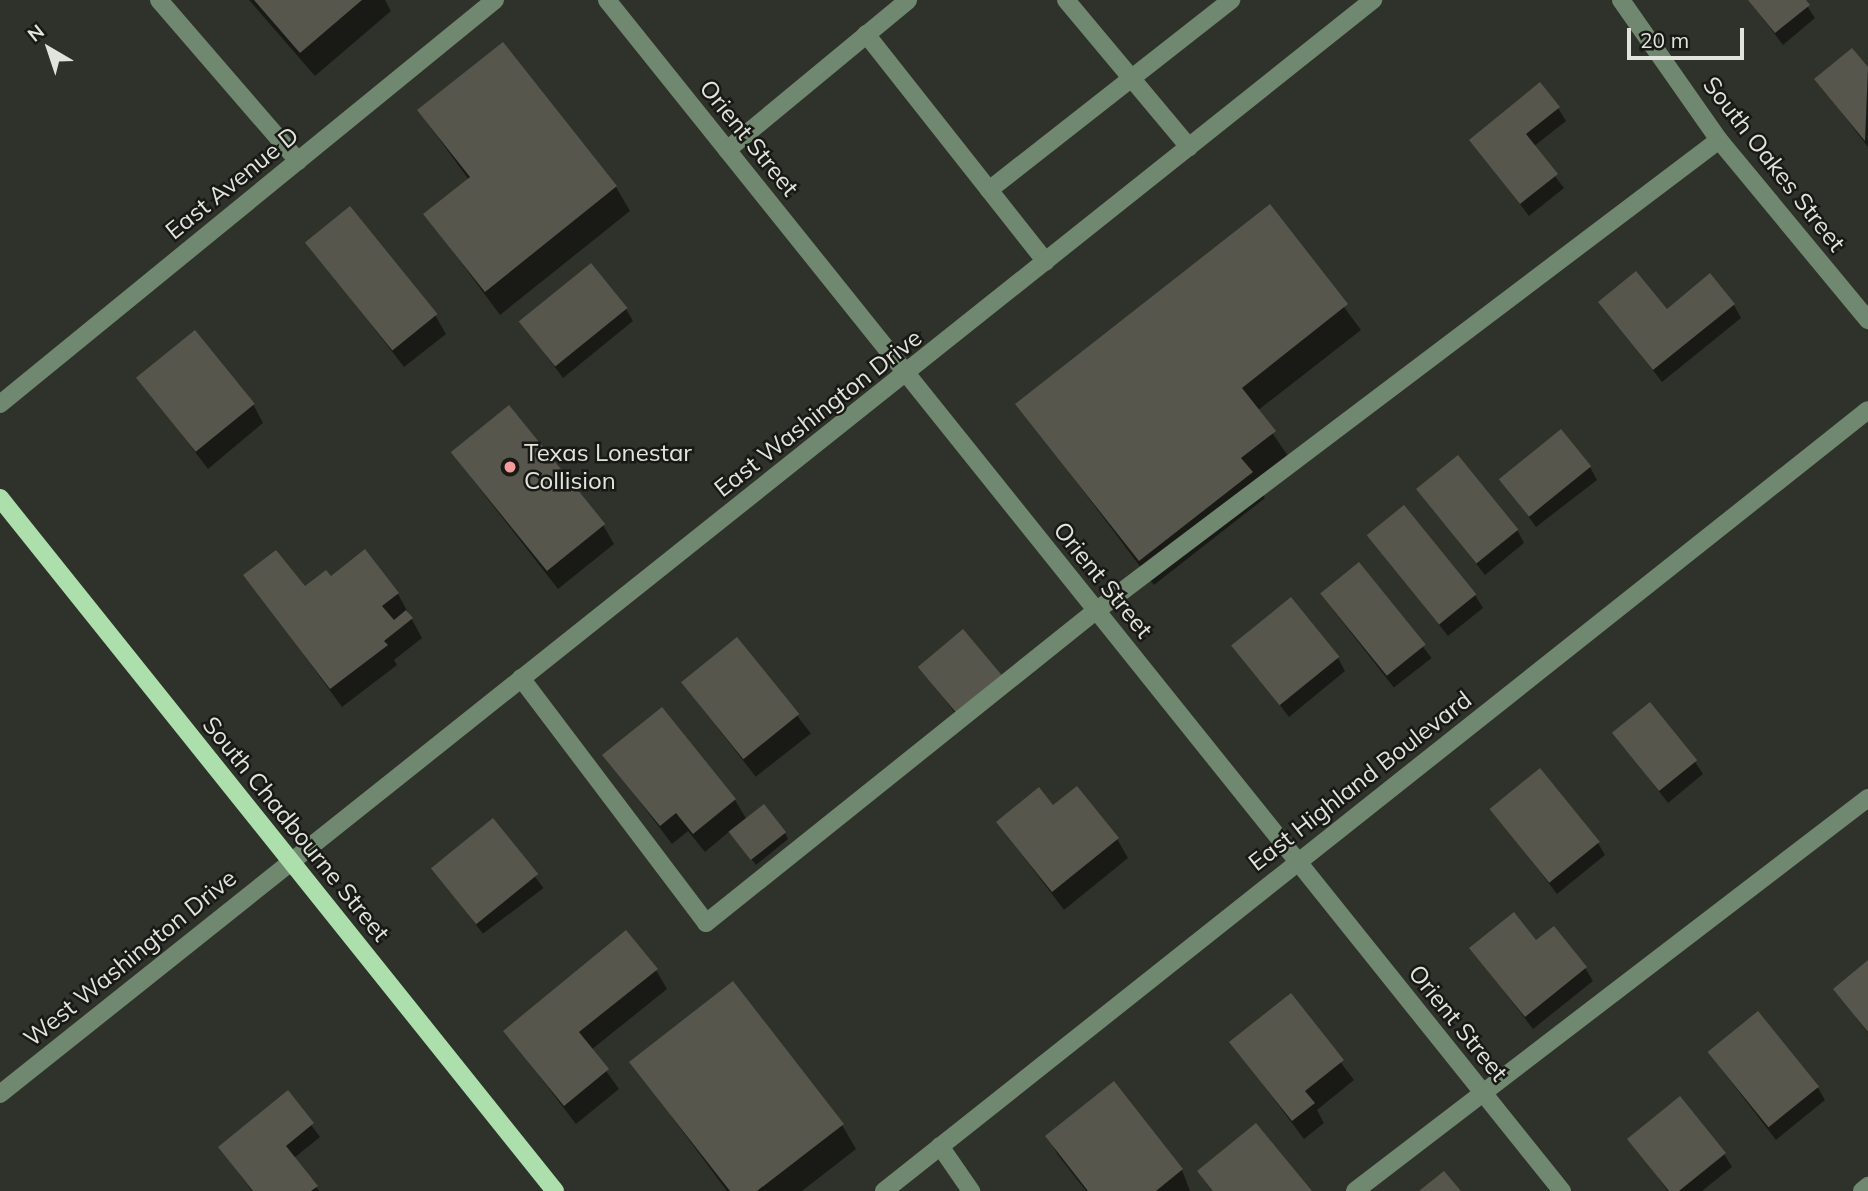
<!DOCTYPE html>
<style>
body{margin:0}
#map{position:relative;width:1868px;height:1191px;overflow:hidden;background:#2f322a;font-family:Mulish,sans-serif}
div>[style]{position:absolute}
.shadow>*{inset:0;background:#0007;transform-origin:0 0}
.building>*{inset:0;background:#56564c;transform-origin:0 0}
.minor>*{height:18px;margin:-9px;padding:0 9px;transform-origin:9px;border-radius:9px;background:#6f886f}
.major>*{height:18px;margin:-9px;padding:0 9px;transform-origin:9px;border-radius:9px;background:#acdfac}
.dots>*{width:19px;height:19px;translate:-50% -50%;box-sizing:border-box;border:4px solid #181915;border-radius:50%}
span{translate:-50% -50%;white-space:nowrap;text-align:center;line-height:1.15;-webkit-text-stroke:5px #181915;paint-order:stroke}
.street-label{font-size:24px;color:#e1e3dd}
.poi-label{font-size:24px;color:#e1e3dd}
.left{translate:0 -50%;text-align:left}
.north{position:absolute;left:14px;top:14px;width:70px;height:70px;-webkit-text-stroke:5px #181915;paint-order:stroke;rotate:321deg;font-size:19px;font-weight:700;line-height:28px;text-align:center;color:#e1e3dd}
.north::after{content:'';display:block;margin:auto;width:24px;height:32px;background:#e1e3dd;clip-path:polygon(50% 0,100% 100%,50% 72%,0 100%)}
.scale{position:absolute;left:1627px;top:28px;width:117px;height:32px;box-sizing:border-box;border:4px solid #e1e3dd;border-top:0;padding-left:9px;font-size:21px;line-height:24px;white-space:nowrap;color:#e1e3dd;-webkit-text-stroke:5px #181915;paint-order:stroke}
</style>
<div id="map">
<div class="shadow">
<i style="clip-path:polygon(249px 0,385px 0,391px 11px,315px 76px)"></i>
<i style="clip-path:polygon(1749px 0,1803px 0,1815px 18px,1783px 45px)"></i>
<i style="clip-path:polygon(1852px 50px,1868px 70px,1868px 147px,1816px 79px)"></i>
<i style="clip-path:polygon(1558px 108px,1566px 121px,1533px 147px,1564px 188px,1529px 216px,1471px 141px)"></i>
<i style="clip-path:polygon(419px 111px,616px 187px,630px 211px,500px 315px,426px 215px,469px 180px)"></i>
<i style="clip-path:polygon(1270px 207px,1361px 330px,1257px 411px,1288px 456px,1256px 482px,1265px 498px,1154px 585px,1018px 404px)"></i>
<i style="clip-path:polygon(308px 243px,435px 315px,446px 334px,404px 367px)"></i>
<i style="clip-path:polygon(1600px 302px,1667px 311px,1734px 305px,1741px 318px,1662px 382px)"></i>
<i style="clip-path:polygon(626px 309px,633px 321px,563px 378px,521px 322px)"></i>
<i style="clip-path:polygon(139px 378px,253px 404px,263px 423px,208px 469px)"></i>
<i style="clip-path:polygon(452px 453px,603px 525px,614px 544px,558px 589px)"></i>
<i style="clip-path:polygon(1590px 467px,1597px 480px,1536px 527px,1501px 479px)"></i>
<i style="clip-path:polygon(1418px 489px,1517px 530px,1524px 543px,1485px 575px)"></i>
<i style="clip-path:polygon(1369px 535px,1475px 595px,1483px 608px,1448px 636px)"></i>
<i style="clip-path:polygon(365px 551px,398px 594px,422px 638px,394px 660px,397px 665px,342px 707px,246px 576px,304px 589px,331px 578px)"></i>
<i style="left:1359px;top:565px;width:118px;height:48px;rotate:52deg"></i>
<i style="left:737px;top:639px;width:120px;height:70px;rotate:52deg"></i>
<i style="clip-path:polygon(1234px 645px,1338px 658px,1345px 671px,1289px 717px)"></i>
<i style="clip-path:polygon(920px 666px,999px 676px,1006px 689px,963px 724px)"></i>
<i style="clip-path:polygon(1614px 733px,1695px 762px,1703px 774px,1668px 803px)"></i>
<i style="clip-path:polygon(605px 756px,735px 800px,747px 820px,785px 833px,788px 839px,756px 865px,730px 831px,705px 852px,688px 831px,672px 844px)"></i>
<i style="clip-path:polygon(1053px 808px,1117px 839px,1128px 858px,1064px 910px,998px 823px)"></i>
<i style="clip-path:polygon(1492px 809px,1598px 843px,1605px 855px,1557px 894px)"></i>
<i style="left:493px;top:821px;width:84px;height:76px;rotate:53deg"></i>
<i style="clip-path:polygon(1536px 943px,1585px 968px,1593px 981px,1533px 1029px,1472px 949px)"></i>
<i style="clip-path:polygon(1868px 963px,1868px 1033px,1835px 989px)"></i>
<i style="clip-path:polygon(656px 970px,667px 989px,591px 1050px,619px 1089px,576px 1124px,505px 1031px)"></i>
<i style="clip-path:polygon(1290px 995px,1354px 1080px,1317px 1110px,1324px 1123px,1304px 1139px,1231px 1042px)"></i>
<i style="clip-path:polygon(1709px 1053px,1818px 1088px,1825px 1100px,1776px 1140px)"></i>
<i style="clip-path:polygon(631px 1062px,842px 1125px,856px 1149px,802px 1191px,727px 1191px)"></i>
<i style="clip-path:polygon(1114px 1083px,1182px 1170px,1190px 1191px,1086px 1191px,1058px 1155px,1047px 1136px)"></i>
<i style="clip-path:polygon(288px 1093px,320px 1137px,294px 1158px,319px 1191px,252px 1191px,220px 1148px)"></i>
<i style="clip-path:polygon(1629px 1139px,1724px 1154px,1732px 1167px,1702px 1191px,1668px 1191px)"></i>
</div>
<div class="building">
<i style="clip-path:polygon(254px 0,362px 0,300px 53px)"></i>
<i style="clip-path:polygon(1748px 0,1806px 0,1810px 5px,1775px 33px)"></i>
<i style="clip-path:polygon(503px 42px,617px 186px,485px 292px,423px 214px,470px 177px,417px 110px)"></i>
<i style="clip-path:polygon(1852px 48px,1868px 67px,1865px 141px,1814px 79px)"></i>
<i style="clip-path:polygon(1540px 82px,1560px 107px,1526px 134px,1558px 174px,1520px 204px,1469px 140px)"></i>
<i style="clip-path:polygon(1270px 204px,1348px 304px,1242px 388px,1276px 431px,1241px 458px,1253px 472px,1139px 561px,1015px 404px)"></i>
<i style="left:350px;top:206px;width:139px;height:58px;rotate:51deg"></i>
<i style="left:591px;top:263px;width:58px;height:93px;rotate:51deg"></i>
<i style="clip-path:polygon(1636px 271px,1667px 309px,1710px 273px,1735px 304px,1653px 370px,1598px 302px)"></i>
<i style="left:195px;top:330px;width:95px;height:76px;rotate:51deg"></i>
<i style="left:509px;top:405px;width:153px;height:75px;rotate:51deg"></i>
<i style="left:1561px;top:429px;width:48px;height:80px;rotate:51deg"></i>
<i style="left:1458px;top:455px;width:96px;height:54px;rotate:51deg"></i>
<i style="left:1404px;top:505px;width:115px;height:48px;rotate:51deg"></i>
<i style="clip-path:polygon(365px 549px,399px 593px,382px 606px,394px 620px,406px 610px,413px 618px,384px 641px,388px 645px,330px 689px,243px 575px,276px 550px,305px 586px,326px 570px,331px 576px)"></i>
<i style="left:1359px;top:562px;width:106px;height:50px;rotate:51deg"></i>
<i style="left:1291px;top:597px;width:77px;height:77px;rotate:51deg"></i>
<i style="left:963px;top:629px;width:60px;height:59px;rotate:50deg"></i>
<i style="left:737px;top:637px;width:99px;height:72px;rotate:51deg"></i>
<i style="left:1650px;top:702px;width:75px;height:49px;rotate:51deg"></i>
<i style="clip-path:polygon(662px 707px,736px 799px,693px 834px,676px 813px,660px 826px,602px 755px)"></i>
<i style="left:1540px;top:768px;width:95px;height:65px;rotate:51deg"></i>
<i style="clip-path:polygon(1077px 786px,1119px 838px,1052px 892px,996px 822px,1039px 787px,1053px 805px)"></i>
<i style="left:764px;top:804px;width:36px;height:45px;rotate:52deg"></i>
<i style="left:493px;top:818px;width:72px;height:80px;rotate:51deg"></i>
<i style="clip-path:polygon(1514px 912px,1536px 940px,1554px 926px,1587px 967px,1525px 1017px,1469px 948px)"></i>
<i style="clip-path:polygon(626px 930px,658px 969px,579px 1032px,609px 1069px,564px 1106px,503px 1031px)"></i>
<i style="clip-path:polygon(1868px 960px,1868px 1032px,1833px 989px)"></i>
<i style="clip-path:polygon(733px 981px,844px 1124px,757px 1191px,730px 1191px,629px 1062px)"></i>
<i style="clip-path:polygon(1291px 993px,1344px 1060px,1305px 1091px,1315px 1103px,1292px 1121px,1229px 1042px)"></i>
<i style="left:1758px;top:1011px;width:97px;height:65px;rotate:51deg"></i>
<i style="clip-path:polygon(1114px 1081px,1183px 1169px,1156px 1191px,1088px 1191px,1045px 1136px)"></i>
<i style="clip-path:polygon(288px 1090px,314px 1123px,286px 1146px,318px 1186px,311px 1191px,253px 1191px,218px 1147px)"></i>
<i style="clip-path:polygon(1680px 1096px,1726px 1153px,1679px 1191px,1669px 1191px,1627px 1139px)"></i>
<i style="clip-path:polygon(1256px 1123px,1312px 1191px,1213px 1191px,1197px 1171px)"></i>
<i style="clip-path:polygon(1444px 1171px,1461px 1191px,1419px 1191px)"></i>
</div>
<div class="minor">
<i style="left:159px;top:0;width:213px;rotate:49.2deg"></i>
<i style="left:607px;top:0;width:1527px;rotate:51.28deg"></i>
<i style="left:1066px;top:0;width:192px;rotate:50.1deg"></i>
<i style="left:1621px;top:0;width:171px;rotate:55deg"></i>
<i style="left:1719px;top:140px;width:234px;rotate:50.4deg"></i>
<i style="left:866px;top:34px;width:290px;rotate:51.7deg"></i>
<i style="left:727px;top:150px;width:235px;rotate:-39.6deg"></i>
<i style="left:989px;top:190px;width:308px;rotate:-38.1deg"></i>
<i style="left:0;top:404px;width:639px;rotate:-39.22deg"></i>
<i style="left:521px;top:678px;width:307px;rotate:52.9deg"></i>
<i style="left:706px;top:923px;width:499px;rotate:-38.7deg"></i>
<i style="left:1096px;top:611px;width:781px;rotate:-37.09deg"></i>
<i style="left:0;top:1094px;width:1756px;rotate:-38.55deg"></i>
<i style="left:940px;top:1146px;width:55px;rotate:55.4deg"></i>
<i style="left:884px;top:1191px;width:1256px;rotate:-38.44deg"></i>
<i style="left:1355px;top:1191px;width:646px;rotate:-37.46deg"></i>
<i style="left:1862px;top:1191px;width:8px;rotate:-40deg"></i>
</div>
<div class="major">
<i style="left:0;top:498px;width:888px;rotate:51.31deg"></i>
</div>
<div class="dots">
<i style="left:510px;top:467px;background:#f59b9c"></i>
</div>
<div class="street-label">
<span style="left:749px;top:138px;rotate:51deg">Orient Street</span>
<span style="left:1774px;top:164px;rotate:52deg">South Oakes Street</span>
<span style="left:232px;top:183px;rotate:-39deg">East Avenue D</span>
<span style="left:818px;top:413px;rotate:-38deg">East Washington Drive</span>
<span style="left:1103px;top:580px;rotate:51deg">Orient Street</span>
<span style="left:1360px;top:781px;rotate:-38deg">East Highland Boulevard</span>
<span style="left:296px;top:829px;rotate:51deg">South Chadbourne Street</span>
<span style="left:130px;top:958px;rotate:-39deg">West Washington Drive</span>
<span style="left:1458px;top:1023px;rotate:51deg">Orient Street</span>
</div>
<div class="poi-label">
<span class="left" style="left:524px;top:467px">Texas Lonestar<br>Collision</span>
</div>
<div class="north">N</div>
<div class="scale">20 m</div>
</div>
